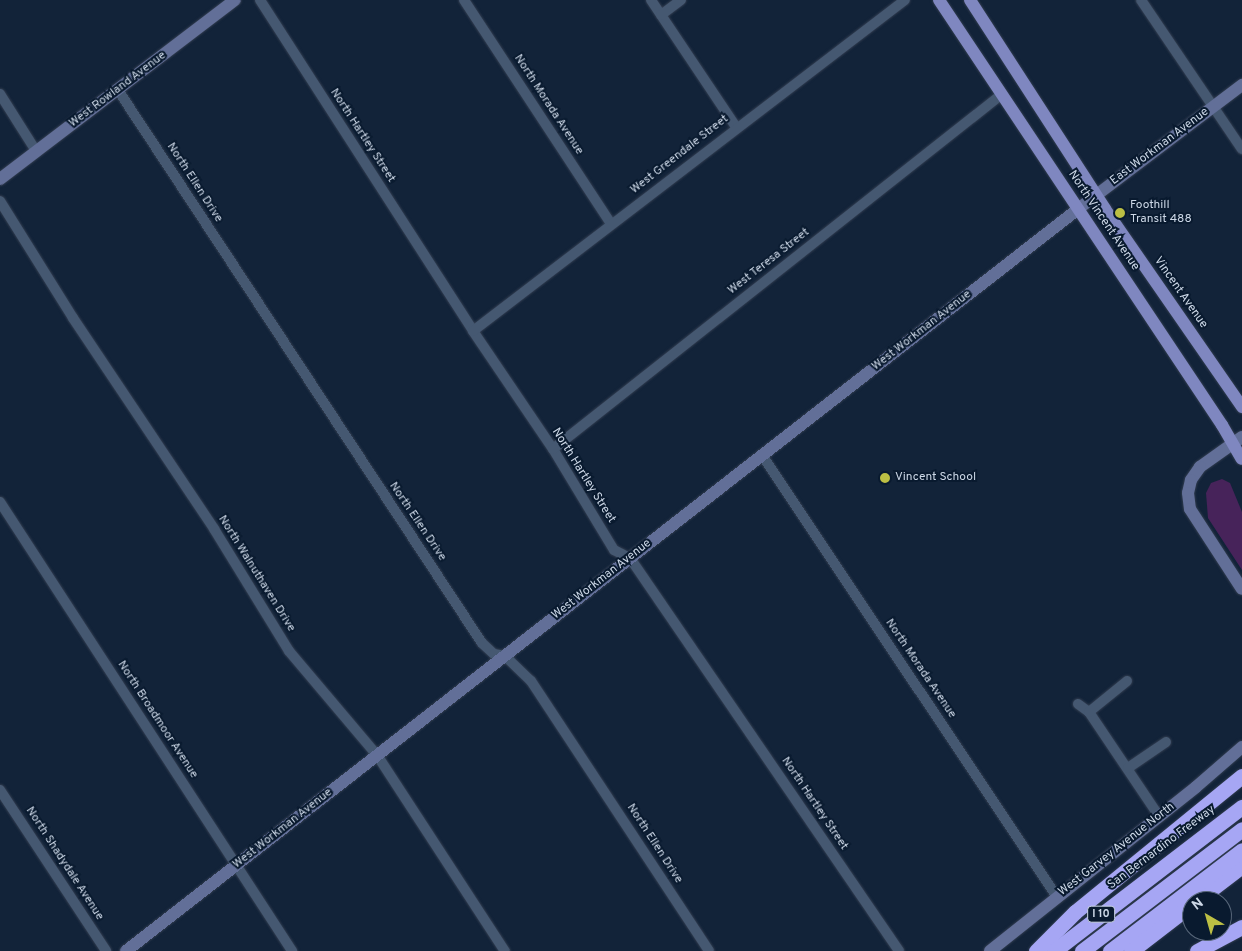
<!DOCTYPE html>
<style>
body{margin:0}
#map{position:relative;width:1242px;height:951px;overflow:hidden;background:#122339;font-family:Overpass,sans-serif}
div>[style]{position:absolute}
.green>*{inset:0;background:#47235a}
.roads{filter:drop-shadow(0 0 1px #323d50) drop-shadow(0 0 1px #323d50)}
.street>*{height:10px;margin:-5px;padding:0 5px;transform-origin:5px;border-radius:5px;background:#455871}
.secondary>*{height:12px;margin:-6px;padding:0 6px;transform-origin:6px;border-radius:6px;background:#626f98}
.primary>*{height:12px;margin:-6px;padding:0 6px;transform-origin:6px;border-radius:6px;background:#7f87c0}
.highway>*{height:15px;margin:-7.5px;padding:0 7.5px;transform-origin:7.5px;border-radius:7.5px;background:#a6a6f4}
.dots>*{width:14px;height:14px;translate:-50% -50%;box-sizing:border-box;border:2px solid #091a2f;border-radius:50%}
span{translate:-50% -50%;white-space:nowrap;text-align:center;line-height:1.15;-webkit-text-stroke:4px #091a2f;paint-order:stroke}
.shield-label span{padding:1px 4px;background:#091a2f;border:1px solid;border-radius:4px;-webkit-text-stroke-width:0}
.shield-label{font-size:11px;color:#cdd8e7;font-weight:700}
.street-label{font-size:12px;color:#cdd8e7}
.poi-label{font-size:12px;color:#cdd8e7}
.left{translate:0 -50%;text-align:left}
.north{position:absolute;left:1182px;top:891px;width:50px;height:50px;box-sizing:border-box;background:#091a2f;border:1px solid #576679;border-radius:50%;rotate:322deg;font-size:14px;font-weight:700;line-height:20px;text-align:center;color:#cdd8e7}
.north::after{content:'';display:block;margin:auto;width:18px;height:22px;background:#bcbf44;clip-path:polygon(50% 0,100% 100%,50% 72%,0 100%)}
</style>
<div id="map">
<div class="green">
<i style="clip-path:polygon(1222px 479px,1230px 483px,1242px 512px,1242px 570px,1208px 518px,1206px 493px,1211px 483px)"></i>
</div>
<div class="roads">
<div class="street">
<i style="left:260px;top:0;width:394px;rotate:57.2deg"></i>
<i style="left:473px;top:331px;width:143px;rotate:55.9deg"></i>
<i style="left:553px;top:449px;width:118px;rotate:58.9deg"></i>
<i style="left:614px;top:550px;width:18px;rotate:27deg"></i>
<i style="left:630px;top:558px;width:476px;rotate:55.6deg"></i>
<i style="left:464px;top:0;width:268px;rotate:56.7deg"></i>
<i style="left:651px;top:0;width:153px;rotate:56.2deg"></i>
<i style="left:1141px;top:0;width:180px;rotate:55.9deg"></i>
<i style="left:661px;top:15px;width:25px;rotate:-37deg"></i>
<i style="left:118px;top:90px;width:662px;rotate:56.65deg"></i>
<i style="left:482px;top:643px;width:16px;rotate:43deg"></i>
<i style="left:494px;top:654px;width:11px;rotate:10deg"></i>
<i style="left:505px;top:656px;width:36px;rotate:44deg"></i>
<i style="left:531px;top:681px;width:323px;rotate:56.6deg"></i>
<i style="left:0;top:94px;width:67px;rotate:57.7deg"></i>
<i style="left:0;top:201px;width:138px;rotate:58deg"></i>
<i style="left:73px;top:318px;width:254px;rotate:56.2deg"></i>
<i style="left:214px;top:529px;width:143px;rotate:58.4deg"></i>
<i style="left:289px;top:651px;width:136px;rotate:49.8deg"></i>
<i style="left:377px;top:755px;width:234px;rotate:56.9deg"></i>
<i style="left:473px;top:331px;width:544px;rotate:-37.46deg"></i>
<i style="left:553px;top:449px;width:571px;rotate:-38.32deg"></i>
<i style="left:762px;top:455px;width:531px;rotate:56.28deg"></i>
<i style="left:0;top:502px;width:536px;rotate:56.96deg"></i>
<i style="left:1078px;top:704px;width:14px;rotate:36deg"></i>
<i style="left:1089px;top:712px;width:125px;rotate:56.1deg"></i>
<i style="left:1089px;top:712px;width:49px;rotate:-39.2deg"></i>
<i style="left:1128px;top:768px;width:46px;rotate:-34.4deg"></i>
<i style="left:0;top:790px;width:193px;rotate:56.6deg"></i>
</div>
<div class="secondary">
<i style="left:0;top:179px;width:295px;rotate:-37.3deg"></i>
<i style="left:1242px;top:437px;width:52px;rotate:144.5deg"></i>
<i style="left:1200px;top:467px;width:16px;rotate:125deg"></i>
<i style="left:1191px;top:480px;width:13px;rotate:103deg"></i>
<i style="left:1188px;top:493px;width:16px;rotate:83deg"></i>
<i style="left:1190px;top:509px;width:95px;rotate:57deg"></i>
<i style="left:126px;top:951px;width:1207px;rotate:-37.93deg"></i>
<i style="left:1078px;top:209px;width:206px;rotate:-37.1deg"></i>
<i style="left:990px;top:951px;width:263px;rotate:-38.5deg"></i>
<i style="left:1196px;top:787px;width:61px;rotate:-41deg"></i>
</div>
<div class="primary">
<i style="left:939px;top:0;width:511px;rotate:56.34deg"></i>
<i style="left:1222px;top:425px;width:39px;rotate:60deg"></i>
<i style="left:970px;top:0;width:249px;rotate:57.1deg"></i>
<i style="left:1105px;top:209px;width:241px;rotate:55.3deg"></i>
</div>
<div class="highway">
<i style="left:1196px;top:901px;width:58px;rotate:-37.3deg"></i>
<i style="left:1036px;top:951px;width:55px;rotate:-45deg"></i>
<i style="left:1075px;top:912px;width:215px;rotate:-39.2deg"></i>
<i style="left:1054px;top:951px;width:237px;rotate:-37.5deg"></i>
<i style="left:1082px;top:951px;width:201px;rotate:-37.3deg"></i>
<i style="left:1110px;top:951px;width:166px;rotate:-37.4deg"></i>
<i style="left:1131px;top:951px;width:77px;rotate:-37.6deg"></i>
<i style="left:1197px;top:951px;width:51px;rotate:-28.1deg"></i>
</div>
</div>
<div class="dots">
<i style="left:1120px;top:213px;background:#bcbf44"></i>
<i style="left:885px;top:478px;background:#bcbf44"></i>
</div>
<div class="shield-label">
<span style="left:1101px;top:914px">I 10</span>
</div>
<div class="street-label">
<span style="left:118px;top:90px;rotate:-37deg">West Rowland Avenue</span>
<span style="left:548px;top:105px;rotate:57deg">North Morada Avenue</span>
<span style="left:362px;top:136px;rotate:57deg">North Hartley Street</span>
<span style="left:1160px;top:147px;rotate:-37deg">East Workman Avenue</span>
<span style="left:680px;top:155px;rotate:-38deg">West Greendale Street</span>
<span style="left:194px;top:183px;rotate:57deg">North Ellen Drive</span>
<span style="left:1103px;top:221px;rotate:56deg">North Vincent Avenue</span>
<span style="left:769px;top:262px;rotate:-38deg">West Teresa Street</span>
<span style="left:1180px;top:293px;rotate:55deg">Vincent Avenue</span>
<span style="left:922px;top:331px;rotate:-38deg">West Workman Avenue</span>
<span style="left:583px;top:476px;rotate:58deg">North Hartley Street</span>
<span style="left:417px;top:522px;rotate:56deg">North Ellen Drive</span>
<span style="left:256px;top:574px;rotate:58deg">North Walnuthaven Drive</span>
<span style="left:602px;top:580px;rotate:-38deg">West Workman Avenue</span>
<span style="left:920px;top:669px;rotate:56deg">North Morada Avenue</span>
<span style="left:157px;top:720px;rotate:57deg">North Broadmoor Avenue</span>
<span style="left:814px;top:804px;rotate:56deg">North Hartley Street</span>
<span style="left:283px;top:829px;rotate:-38deg">West Workman Avenue</span>
<span style="left:654px;top:844px;rotate:57deg">North Ellen Drive</span>
<span style="left:1162px;top:848px;rotate:-37deg">San Bernardino Freeway</span>
<span style="left:1117px;top:850px;rotate:-38deg">West Garvey Avenue North</span>
<span style="left:64px;top:864px;rotate:57deg">North Shadydale Avenue</span>
</div>
<div class="poi-label">
<span class="left" style="left:1130px;top:213px">Foothill<br>Transit 488</span>
<span class="left" style="left:895px;top:478px">Vincent School</span>
</div>
<div class="north">N</div>
</div>
